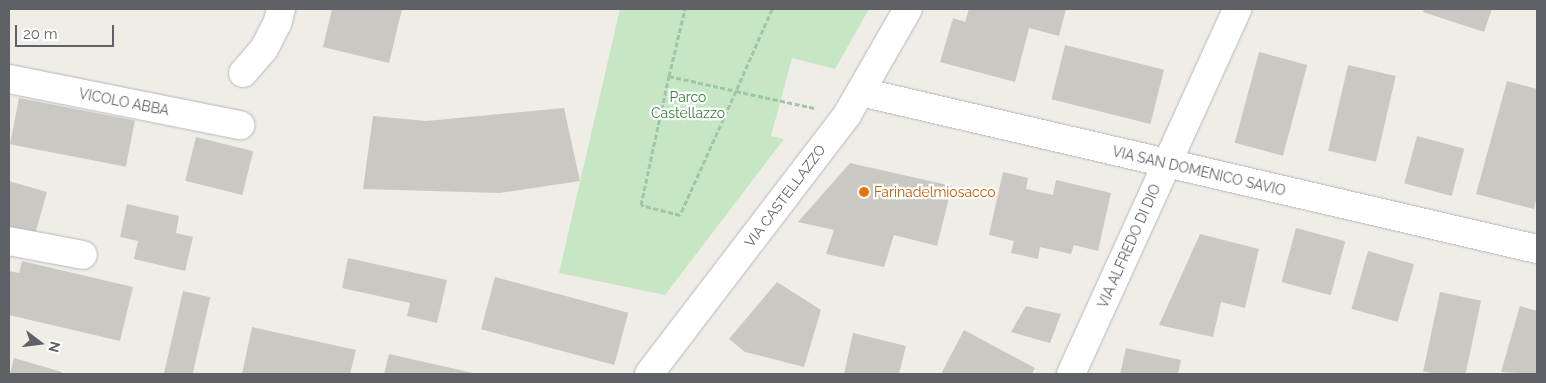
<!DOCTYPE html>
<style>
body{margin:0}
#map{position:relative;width:1546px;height:383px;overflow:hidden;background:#f0ede7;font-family:Raleway,sans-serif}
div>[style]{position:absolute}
.green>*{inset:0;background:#c6e6c4}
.building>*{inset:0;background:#cbc8c4;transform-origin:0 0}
.path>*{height:3px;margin-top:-1.5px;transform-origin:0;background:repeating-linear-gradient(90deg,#9ec7a7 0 5px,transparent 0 7.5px)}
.roads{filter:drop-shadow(0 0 1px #b4b7bb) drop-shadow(0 0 1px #b4b7bb)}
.street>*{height:28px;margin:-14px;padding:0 14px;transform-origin:14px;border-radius:14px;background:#fff}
.dots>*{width:14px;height:14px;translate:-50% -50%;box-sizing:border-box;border:2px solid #fff;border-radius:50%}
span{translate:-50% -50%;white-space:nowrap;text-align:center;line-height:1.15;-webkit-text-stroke:4.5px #fff;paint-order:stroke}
.park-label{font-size:14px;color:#388338}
.street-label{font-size:14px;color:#5e6266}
.food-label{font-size:14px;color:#c56008}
.left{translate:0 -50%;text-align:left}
.frame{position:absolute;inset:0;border:10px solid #5e6266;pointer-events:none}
.north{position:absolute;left:15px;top:318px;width:50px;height:50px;-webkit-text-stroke:4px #fff;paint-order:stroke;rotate:105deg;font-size:14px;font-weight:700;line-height:20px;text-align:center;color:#5e6266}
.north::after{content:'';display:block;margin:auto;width:18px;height:22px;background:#5e6266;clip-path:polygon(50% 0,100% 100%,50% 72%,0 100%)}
.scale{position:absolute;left:15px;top:25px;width:99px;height:22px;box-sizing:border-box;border:2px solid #5e6266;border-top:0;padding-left:6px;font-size:15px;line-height:18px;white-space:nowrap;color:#5e6266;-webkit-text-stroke:4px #fff;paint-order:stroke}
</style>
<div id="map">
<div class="green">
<i style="clip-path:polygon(620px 9px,869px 9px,835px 69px,792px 58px,771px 136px,784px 139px,665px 295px,559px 273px)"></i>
</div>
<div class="building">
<i style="clip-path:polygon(332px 9px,402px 9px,389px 63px,323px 47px)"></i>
<i style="clip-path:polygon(969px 9px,1066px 9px,1059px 36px,1029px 28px,1015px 82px,940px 62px,953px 18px,965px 22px)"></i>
<i style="clip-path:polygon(1424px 9px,1492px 9px,1484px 32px,1423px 12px)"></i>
<i style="left:1065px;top:45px;width:102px;height:56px;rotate:14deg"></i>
<i style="left:1259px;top:52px;width:50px;height:94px;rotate:15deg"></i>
<i style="left:1348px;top:65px;width:49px;height:88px;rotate:13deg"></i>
<i style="clip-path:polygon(1507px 81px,1537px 89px,1537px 195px,1534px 209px,1476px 194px)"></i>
<i style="left:19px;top:98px;width:118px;height:47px;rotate:11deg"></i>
<i style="clip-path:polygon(564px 108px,580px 181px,500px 193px,363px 189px,373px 116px,426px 121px)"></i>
<i style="left:1417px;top:136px;width:49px;height:49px;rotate:15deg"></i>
<i style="left:196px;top:137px;width:59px;height:45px;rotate:14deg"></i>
<i style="clip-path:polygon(850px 163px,952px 186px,937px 246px,894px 235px,884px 267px,826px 254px,834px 230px,798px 222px)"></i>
<i style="clip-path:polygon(1003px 172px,1028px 178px,1026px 189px,1053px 195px,1056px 180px,1111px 193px,1098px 251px,1074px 245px,1071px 254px,1040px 247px,1038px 259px,1011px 253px,1014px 241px,989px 235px)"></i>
<i style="clip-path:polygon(9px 181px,47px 192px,34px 238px,9px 231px)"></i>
<i style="clip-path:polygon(127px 204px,179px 216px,176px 233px,193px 237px,185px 271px,134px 259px,138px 241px,120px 237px)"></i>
<i style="left:1296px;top:228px;width:51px;height:56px;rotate:15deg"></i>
<i style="clip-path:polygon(1200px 234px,1259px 249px,1245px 308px,1221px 302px,1213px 337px,1159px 325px)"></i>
<i style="left:1368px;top:251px;width:48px;height:60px;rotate:16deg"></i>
<i style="clip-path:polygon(348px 258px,447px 280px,437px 323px,407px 316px,410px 303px,342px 288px)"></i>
<i style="clip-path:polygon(22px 261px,133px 287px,120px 341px,9px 315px,9px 271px,19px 273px)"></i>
<i style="left:495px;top:277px;width:138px;height:54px;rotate:15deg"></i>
<i style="clip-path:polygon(777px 282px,821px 310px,804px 367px,745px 352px,729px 339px)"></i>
<i style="left:183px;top:291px;width:28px;height:85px;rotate:13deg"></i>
<i style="left:1440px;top:292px;width:42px;height:81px;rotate:12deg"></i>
<i style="clip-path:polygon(1026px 306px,1061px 314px,1050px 343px,1011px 332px)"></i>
<i style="clip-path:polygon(1520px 306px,1537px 311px,1537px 374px,1501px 372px)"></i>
<i style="clip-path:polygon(252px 327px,356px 350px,350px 374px,242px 374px)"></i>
<i style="clip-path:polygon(964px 330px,1035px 368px,1032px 374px,941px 374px)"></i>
<i style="clip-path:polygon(853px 333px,906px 346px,899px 374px,844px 374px)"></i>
<i style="clip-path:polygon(1126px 348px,1181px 360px,1178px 374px,1120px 374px)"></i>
<i style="clip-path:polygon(389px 354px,473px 373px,473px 374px,384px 374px)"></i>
<i style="clip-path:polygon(14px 358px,62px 372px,62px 374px,10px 374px)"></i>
</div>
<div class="path">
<i style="left:772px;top:9px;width:90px;rotate:113.7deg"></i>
<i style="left:736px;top:91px;width:136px;rotate:114.3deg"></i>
<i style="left:680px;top:215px;width:40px;rotate:-165.6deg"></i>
<i style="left:641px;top:205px;width:132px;rotate:-77.8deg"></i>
<i style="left:669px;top:76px;width:69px;rotate:12.6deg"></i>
<i style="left:736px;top:91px;width:80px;rotate:12.3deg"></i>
<i style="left:669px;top:76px;width:69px;rotate:-76.6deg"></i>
</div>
<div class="roads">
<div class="street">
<i style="left:243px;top:73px;width:32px;rotate:-49deg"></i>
<i style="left:264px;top:49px;width:28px;rotate:-63deg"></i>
<i style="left:277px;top:24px;width:16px;rotate:-75deg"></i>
<i style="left:9px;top:79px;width:236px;rotate:11.3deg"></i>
<i style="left:861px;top:92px;width:694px;rotate:13.08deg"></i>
<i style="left:9px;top:241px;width:75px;rotate:10.7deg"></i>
<i style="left:649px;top:374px;width:326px;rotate:-52.6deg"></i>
<i style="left:847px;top:115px;width:122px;rotate:-60.1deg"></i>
<i style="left:1071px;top:374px;width:401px;rotate:-65.5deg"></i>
</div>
</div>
<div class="dots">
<i style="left:864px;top:192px;background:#e8710a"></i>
</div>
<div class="park-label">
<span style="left:688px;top:105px">Parco<br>Castellazzo</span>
</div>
<div class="street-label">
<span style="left:124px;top:102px;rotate:11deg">VICOLO ABBA</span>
<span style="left:1199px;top:171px;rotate:13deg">VIA SAN DOMENICO SAVIO</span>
<span style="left:785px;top:196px;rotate:-53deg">VIA CASTELLAZZO</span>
<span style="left:1129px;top:246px;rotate:-66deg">VIA ALFREDO DI DIO</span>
</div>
<div class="food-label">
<span class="left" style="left:874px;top:192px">Farinadelmiosacco</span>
</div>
<div class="frame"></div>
<div class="north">N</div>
<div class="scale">20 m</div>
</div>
